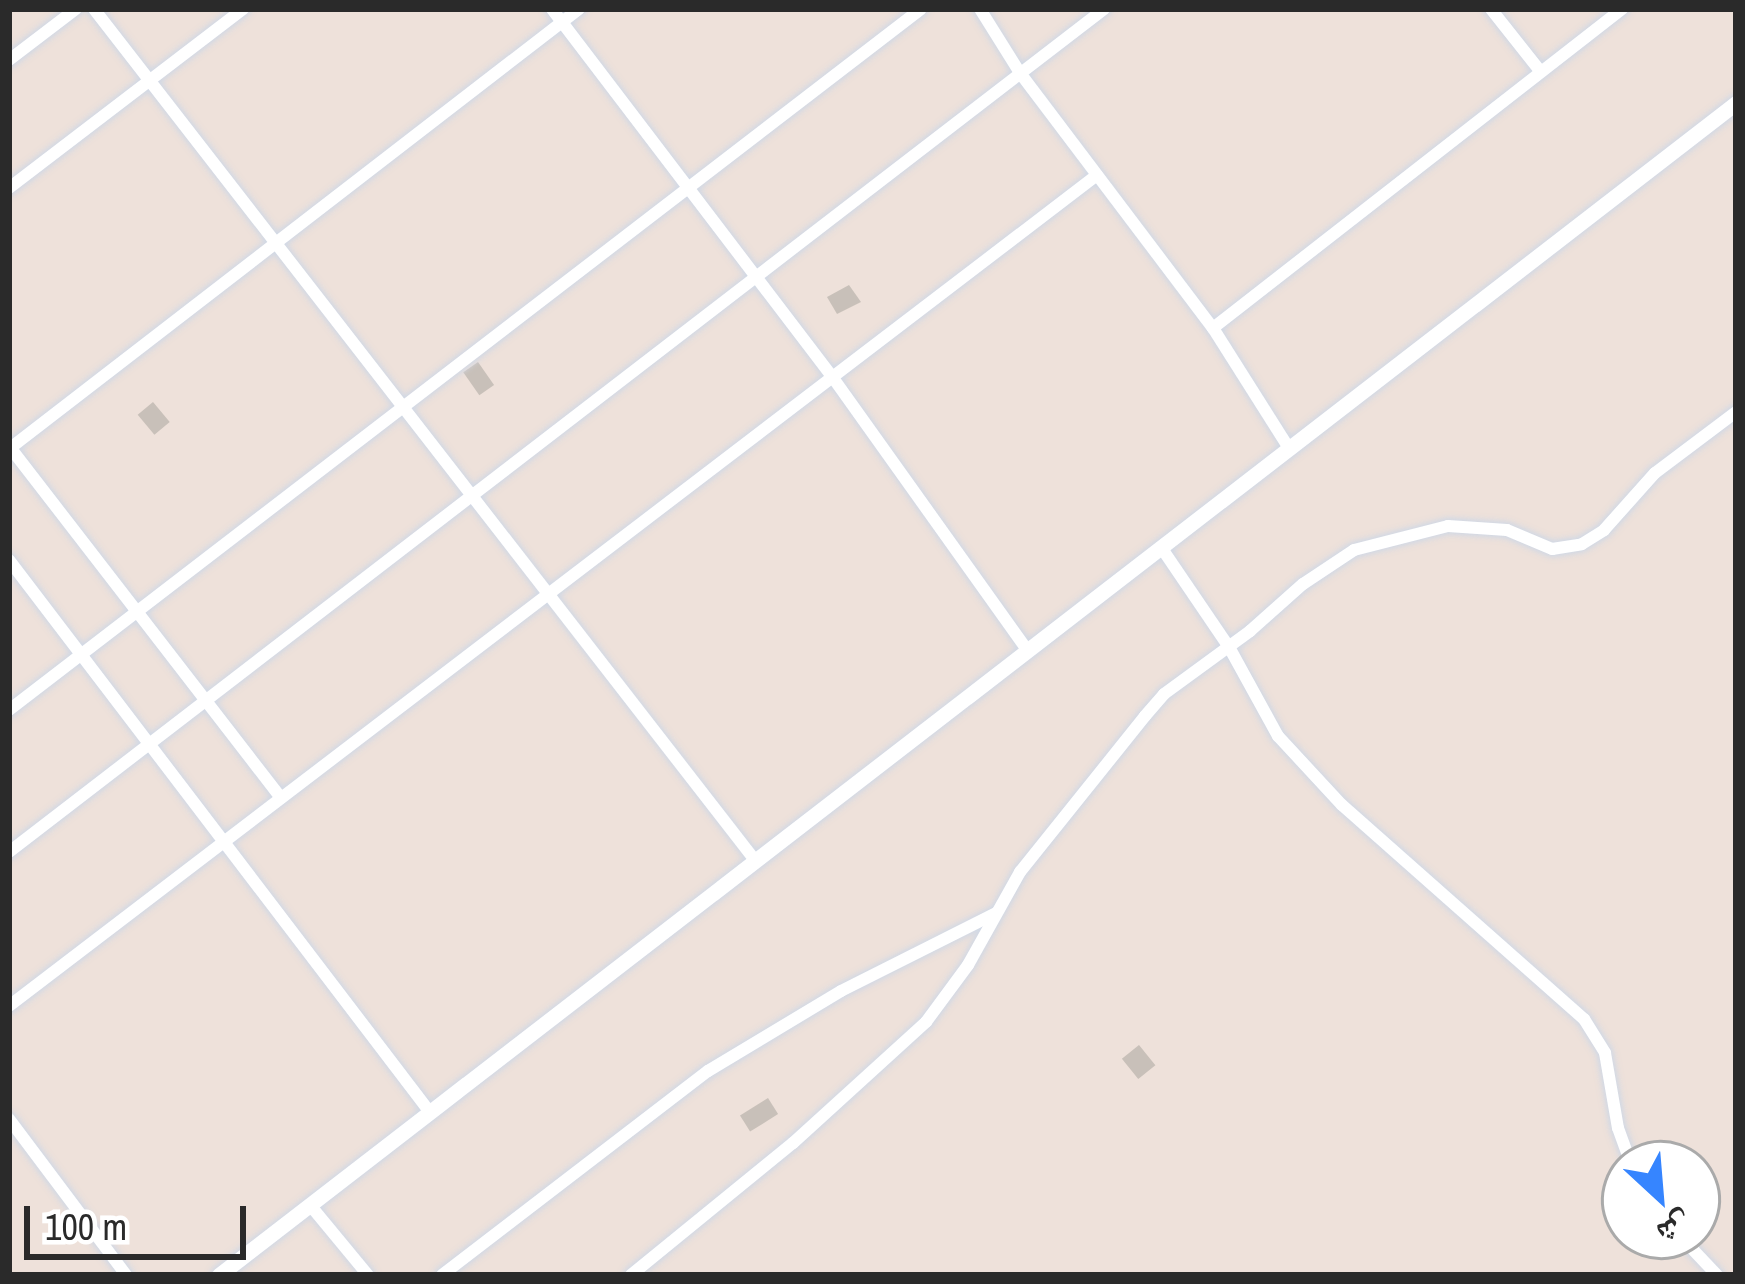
<!DOCTYPE html>
<meta charset="utf-8">
<style>
body{margin:0}
#map{position:relative;width:1745px;height:1284px;overflow:hidden;background:#eee1da;font-family:"Archivo Narrow","Noto Naskh Arabic",sans-serif}
div>[style]{position:absolute}
.building>*{inset:0;background:#c8c0b9;transform-origin:0 0}
.roads{filter:drop-shadow(0 0 3px #d0d8e5) drop-shadow(0 0 3px #d0d8e5)}
.minor>*{height:12px;margin:-6px;padding:0 6px;transform-origin:6px;border-radius:6px;background:#fff}
.tertiary>*{height:15px;margin:-7.5px;padding:0 7.5px;transform-origin:7.5px;border-radius:7.5px;background:#fff}
span{translate:-50% -50%;white-space:nowrap;text-align:center;line-height:1.15;-webkit-text-stroke:9px #fff;paint-order:stroke}
.frame{position:absolute;inset:0;border:12px solid #2a2a2a;pointer-events:none}
.north{position:absolute;left:1601px;top:1140px;width:120px;height:120px;box-sizing:border-box;background:#fff;border:3px solid #aaa;border-radius:50%;rotate:154deg;font-size:33px;font-weight:700;line-height:48px;text-align:center;color:#2a2a2a}
.north::after{content:'';display:block;margin:auto;width:42px;height:54px;background:#3685ff;clip-path:polygon(50% 0,100% 100%,50% 72%,0 100%)}
.scale{position:absolute;left:24px;top:1206px;width:222px;height:54px;box-sizing:border-box;border:6px solid #2a2a2a;border-top:0;padding-left:15px;font-size:36px;line-height:42px;white-space:nowrap;color:#2a2a2a;-webkit-text-stroke:9px #fff;paint-order:stroke}
</style>
<div id="map">
<div class="building">
<i style="clip-path:polygon(849px 285px,861px 302px,837px 314px,827px 297px)"></i>
<i style="left:478px;top:362px;width:28px;height:18px;rotate:55deg"></i>
<i style="left:153px;top:402px;width:26px;height:20px;rotate:50deg"></i>
<i style="left:1139px;top:1045px;width:26px;height:22px;rotate:51deg"></i>
<i style="left:768px;top:1098px;width:19px;height:33px;rotate:58deg"></i>
</div>
<div class="roads">
<div class="minor">
<i style="left:94px;top:9px;width:1076px;rotate:52.17deg"></i>
<i style="left:552px;top:9px;width:460px;rotate:52.7deg"></i>
<i style="left:831px;top:375px;width:338px;rotate:54.5deg"></i>
<i style="left:980px;top:9px;width:75px;rotate:58deg"></i>
<i style="left:1020px;top:73px;width:320px;rotate:52.9deg"></i>
<i style="left:1213px;top:328px;width:142px;rotate:57.7deg"></i>
<i style="left:1491px;top:9px;width:80px;rotate:51.6deg"></i>
<i style="left:9px;top:60px;width:84px;rotate:-37.3deg"></i>
<i style="left:9px;top:188px;width:295px;rotate:-37.4deg"></i>
<i style="left:1213px;top:328px;width:519px;rotate:-37.95deg"></i>
<i style="left:9px;top:446px;width:443px;rotate:52.3deg"></i>
<i style="left:9px;top:449px;width:720px;rotate:-37.67deg"></i>
<i style="left:1161px;top:547px;width:121px;rotate:55.8deg"></i>
<i style="left:1229px;top:647px;width:102px;rotate:61.2deg"></i>
<i style="left:1278px;top:736px;width:94px;rotate:47.2deg"></i>
<i style="left:1342px;top:805px;width:323px;rotate:41.5deg"></i>
<i style="left:1584px;top:1019px;width:40px;rotate:58deg"></i>
<i style="left:1605px;top:1053px;width:76px;rotate:80.2deg"></i>
<i style="left:1618px;top:1128px;width:38px;rotate:70deg"></i>
<i style="left:9px;top:560px;width:693px;rotate:52.68deg"></i>
<i style="left:9px;top:710px;width:1150px;rotate:-37.55deg"></i>
<i style="left:9px;top:852px;width:1382px;rotate:-37.59deg"></i>
<i style="left:9px;top:1006px;width:1369px;rotate:-37.37deg"></i>
<i style="left:9px;top:1119px;width:195px;rotate:53.1deg"></i>
<i style="left:310px;top:1205px;width:91px;rotate:50.4deg"></i>
<i style="left:1680px;top:1236px;width:54px;rotate:46.5deg"></i>
<i style="left:442px;top:1275px;width:335px;rotate:-37.5deg"></i>
<i style="left:708px;top:1071px;width:155px;rotate:-31deg"></i>
<i style="left:841px;top:991px;width:174px;rotate:-26.7deg"></i>
<i style="left:631px;top:1275px;width:209px;rotate:-39.2deg"></i>
<i style="left:793px;top:1143px;width:180px;rotate:-42.3deg"></i>
<i style="left:926px;top:1022px;width:71px;rotate:-53.6deg"></i>
<i style="left:968px;top:965px;width:107px;rotate:-60.8deg"></i>
<i style="left:1020px;top:872px;width:200px;rotate:-51.3deg"></i>
<i style="left:1145px;top:716px;width:29px;rotate:-49deg"></i>
<i style="left:1164px;top:694px;width:107px;rotate:-36.2deg"></i>
<i style="left:1250px;top:631px;width:71px;rotate:-41.6deg"></i>
<i style="left:1303px;top:584px;width:61px;rotate:-33.7deg"></i>
<i style="left:1354px;top:550px;width:97px;rotate:-14.3deg"></i>
<i style="left:1448px;top:526px;width:59px;rotate:3.9deg"></i>
<i style="left:1507px;top:530px;width:49px;rotate:22.9deg"></i>
<i style="left:1552px;top:549px;width:30px;rotate:-9deg"></i>
<i style="left:1582px;top:544px;width:26px;rotate:-32deg"></i>
<i style="left:1604px;top:530px;width:76px;rotate:-48.2deg"></i>
<i style="left:1655px;top:473px;width:101px;rotate:-37deg"></i>
</div>
<div class="tertiary">
<i style="left:219px;top:1275px;width:1917px;rotate:-37.69deg"></i>
</div>
</div>
<div class="frame"></div>
<div class="north">ش</div>
<div class="scale">100 m</div>
</div>
